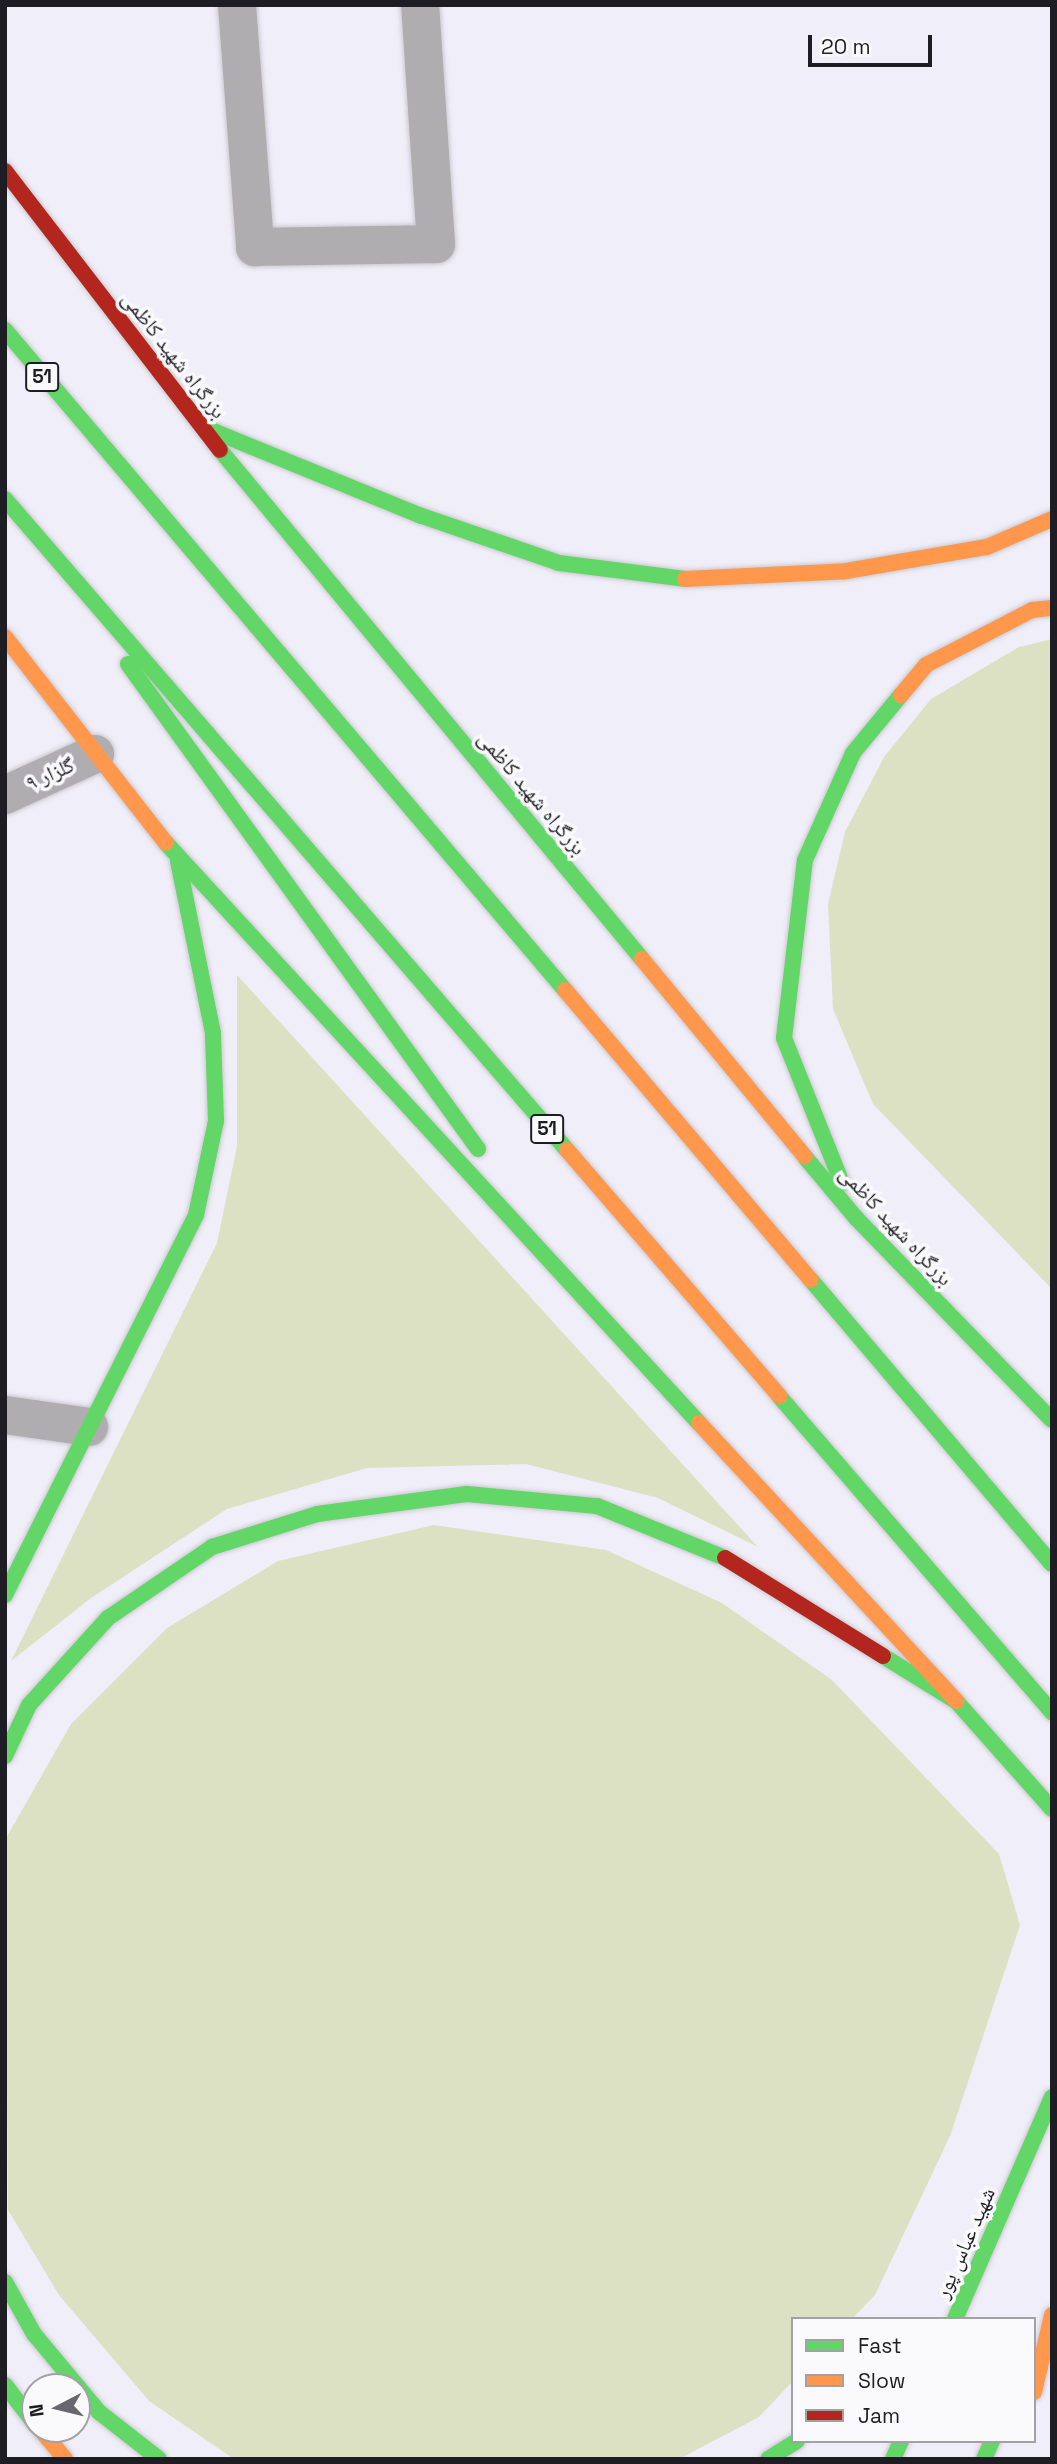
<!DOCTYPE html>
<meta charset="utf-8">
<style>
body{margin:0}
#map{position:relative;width:1057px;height:2464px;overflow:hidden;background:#f0eef8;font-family:"Space Grotesk","Noto Naskh Arabic",sans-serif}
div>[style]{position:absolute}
.green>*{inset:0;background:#dde1c4}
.roads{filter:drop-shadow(0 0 2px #cbc9d1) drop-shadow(0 0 2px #cbc9d1)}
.street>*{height:38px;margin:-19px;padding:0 19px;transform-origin:19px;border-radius:19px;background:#afadaf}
.fast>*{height:16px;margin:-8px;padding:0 8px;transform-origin:8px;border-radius:8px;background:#63d668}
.slow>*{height:16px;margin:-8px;padding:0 8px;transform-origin:8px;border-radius:8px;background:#ff974d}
.jam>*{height:16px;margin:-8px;padding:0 8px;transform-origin:8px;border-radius:8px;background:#b3261e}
span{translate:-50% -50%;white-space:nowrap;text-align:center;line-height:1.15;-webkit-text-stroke:7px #fafafd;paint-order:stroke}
.shield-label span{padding:2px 5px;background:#fafafd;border:2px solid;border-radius:5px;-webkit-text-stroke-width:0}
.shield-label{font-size:19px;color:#1e1d23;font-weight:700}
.street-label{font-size:21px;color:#1e1d23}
.frame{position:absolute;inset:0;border:7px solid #1e1d23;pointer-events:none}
.legend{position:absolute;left:791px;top:2317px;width:245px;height:126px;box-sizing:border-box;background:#fafafd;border:2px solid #a2a2a6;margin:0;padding:9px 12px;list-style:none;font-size:21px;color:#1e1d23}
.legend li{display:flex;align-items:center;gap:14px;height:35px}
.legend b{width:35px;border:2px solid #a2a2a6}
.north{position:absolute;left:21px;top:2373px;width:70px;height:70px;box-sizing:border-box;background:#fafafd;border:2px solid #a2a2a6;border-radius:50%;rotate:263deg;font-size:19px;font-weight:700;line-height:28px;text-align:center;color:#1e1d23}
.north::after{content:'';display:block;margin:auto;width:24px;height:32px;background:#68666e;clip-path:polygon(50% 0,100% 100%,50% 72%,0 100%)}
.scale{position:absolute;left:808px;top:35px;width:124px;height:32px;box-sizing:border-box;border:4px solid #1e1d23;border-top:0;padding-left:9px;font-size:21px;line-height:24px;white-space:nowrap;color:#1e1d23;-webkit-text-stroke:5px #fafafd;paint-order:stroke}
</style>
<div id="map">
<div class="green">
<i style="clip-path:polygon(1052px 639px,1052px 1289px,873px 1104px,833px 1009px,828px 904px,845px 832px,884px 757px,931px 699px,1019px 647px)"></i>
<i style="clip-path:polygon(237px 975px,758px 1547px,658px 1498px,526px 1464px,367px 1468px,227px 1509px,91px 1598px,11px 1661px,217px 1243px,237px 1146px)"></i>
<i style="clip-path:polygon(434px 1525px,606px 1550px,722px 1603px,832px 1680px,999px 1854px,1020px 1925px,950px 2136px,875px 2295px,852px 2319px,793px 2319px,793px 2381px,759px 2417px,679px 2459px,234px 2459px,149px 2401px,59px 2295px,8px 2210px,5px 1840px,71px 1724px,167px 1628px,278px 1561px)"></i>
</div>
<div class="roads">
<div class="street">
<i style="left:237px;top:5px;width:243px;rotate:85.7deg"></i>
<i style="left:255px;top:247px;width:181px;rotate:-0.9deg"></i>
<i style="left:436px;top:244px;width:240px;rotate:-93.8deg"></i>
<i style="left:5px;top:795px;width:99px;rotate:-24.5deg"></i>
<i style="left:5px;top:1415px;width:85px;rotate:8.1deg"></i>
</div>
<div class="fast">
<i style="left:5px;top:330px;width:866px;rotate:49.69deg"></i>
<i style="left:206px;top:428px;width:233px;rotate:22.2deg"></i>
<i style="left:422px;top:516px;width:145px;rotate:18.9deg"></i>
<i style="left:559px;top:563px;width:127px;rotate:7.2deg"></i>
<i style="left:220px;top:450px;width:661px;rotate:50.34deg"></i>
<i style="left:5px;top:499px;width:860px;rotate:49.2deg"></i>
<i style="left:128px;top:664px;width:598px;rotate:54.18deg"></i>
<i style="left:166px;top:843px;width:788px;rotate:47.42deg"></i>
<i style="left:805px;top:1157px;width:80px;rotate:50.1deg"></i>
<i style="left:856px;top:1218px;width:281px;rotate:45.9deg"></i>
<i style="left:842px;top:1183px;width:156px;rotate:-111.8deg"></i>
<i style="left:784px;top:1038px;width:179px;rotate:-83.3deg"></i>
<i style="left:805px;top:860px;width:117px;rotate:-65.8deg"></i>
<i style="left:853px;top:753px;width:75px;rotate:-50.4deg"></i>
<i style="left:811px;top:1280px;width:372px;rotate:49.7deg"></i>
<i style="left:779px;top:1396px;width:418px;rotate:49.2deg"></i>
<i style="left:5px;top:1595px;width:425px;rotate:-63.3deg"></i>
<i style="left:196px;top:1215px;width:96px;rotate:-78deg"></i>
<i style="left:216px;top:1121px;width:88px;rotate:-92deg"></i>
<i style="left:213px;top:1033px;width:176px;rotate:-101.5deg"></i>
<i style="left:883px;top:1656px;width:86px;rotate:31.7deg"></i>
<i style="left:956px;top:1701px;width:144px;rotate:48.4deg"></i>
<i style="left:5px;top:1756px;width:56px;rotate:-64.8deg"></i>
<i style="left:29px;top:1705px;width:118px;rotate:-47.8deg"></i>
<i style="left:108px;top:1618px;width:126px;rotate:-34.3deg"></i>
<i style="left:212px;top:1547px;width:110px;rotate:-17.4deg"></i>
<i style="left:317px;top:1514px;width:151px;rotate:-7.6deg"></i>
<i style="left:467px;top:1494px;width:131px;rotate:5.3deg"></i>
<i style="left:597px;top:1506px;width:138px;rotate:22.1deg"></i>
<i style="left:5px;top:2282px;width:60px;rotate:60.9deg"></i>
<i style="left:34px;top:2334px;width:102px;rotate:50.2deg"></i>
<i style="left:99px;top:2412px;width:76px;rotate:38.1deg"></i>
<i style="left:955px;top:2319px;width:242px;rotate:-66.4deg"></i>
<i style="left:5px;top:2385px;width:49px;rotate:52.4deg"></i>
<i style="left:768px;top:2459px;width:34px;rotate:-32deg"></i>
<i style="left:893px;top:2459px;width:20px;rotate:-66deg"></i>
<i style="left:984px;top:2459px;width:20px;rotate:-66deg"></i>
</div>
<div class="slow">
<i style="left:685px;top:579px;width:161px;rotate:-2.8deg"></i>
<i style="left:846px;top:571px;width:143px;rotate:-9.7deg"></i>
<i style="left:987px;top:547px;width:71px;rotate:-23.3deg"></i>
<i style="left:5px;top:637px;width:261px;rotate:52deg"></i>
<i style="left:901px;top:695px;width:39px;rotate:-50deg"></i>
<i style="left:926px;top:665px;width:119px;rotate:-27.4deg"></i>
<i style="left:1032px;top:610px;width:20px;rotate:-6deg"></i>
<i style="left:642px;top:959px;width:256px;rotate:50.5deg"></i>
<i style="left:565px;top:990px;width:380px;rotate:49.7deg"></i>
<i style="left:567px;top:1150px;width:325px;rotate:49.2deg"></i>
<i style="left:699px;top:1423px;width:379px;rotate:47.2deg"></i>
<i style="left:1034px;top:2392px;width:79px;rotate:-76.8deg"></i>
<i style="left:40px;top:2429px;width:39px;rotate:50deg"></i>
</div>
<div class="jam">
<i style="left:5px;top:171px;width:352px;rotate:52.4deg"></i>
<i style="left:725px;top:1558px;width:186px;rotate:31.8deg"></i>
</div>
</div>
<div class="shield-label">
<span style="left:42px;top:377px">51</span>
<span style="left:547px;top:1129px">51</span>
</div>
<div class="street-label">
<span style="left:174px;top:355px;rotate:52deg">بزرگراه شهید کاظمی</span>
<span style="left:50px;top:774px;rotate:-24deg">گلزار ۹</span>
<span style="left:532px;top:793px;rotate:50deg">بزرگراه شهید کاظمی</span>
<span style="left:896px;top:1226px;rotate:47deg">بزرگراه شهید کاظمی</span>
<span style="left:965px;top:2243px;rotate:-66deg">شهید عباس پور</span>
</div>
<div class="frame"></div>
<ul class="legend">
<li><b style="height:9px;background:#63d668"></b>Fast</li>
<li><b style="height:9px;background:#ff974d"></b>Slow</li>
<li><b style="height:9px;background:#b3261e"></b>Jam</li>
</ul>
<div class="north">N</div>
<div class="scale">20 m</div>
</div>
